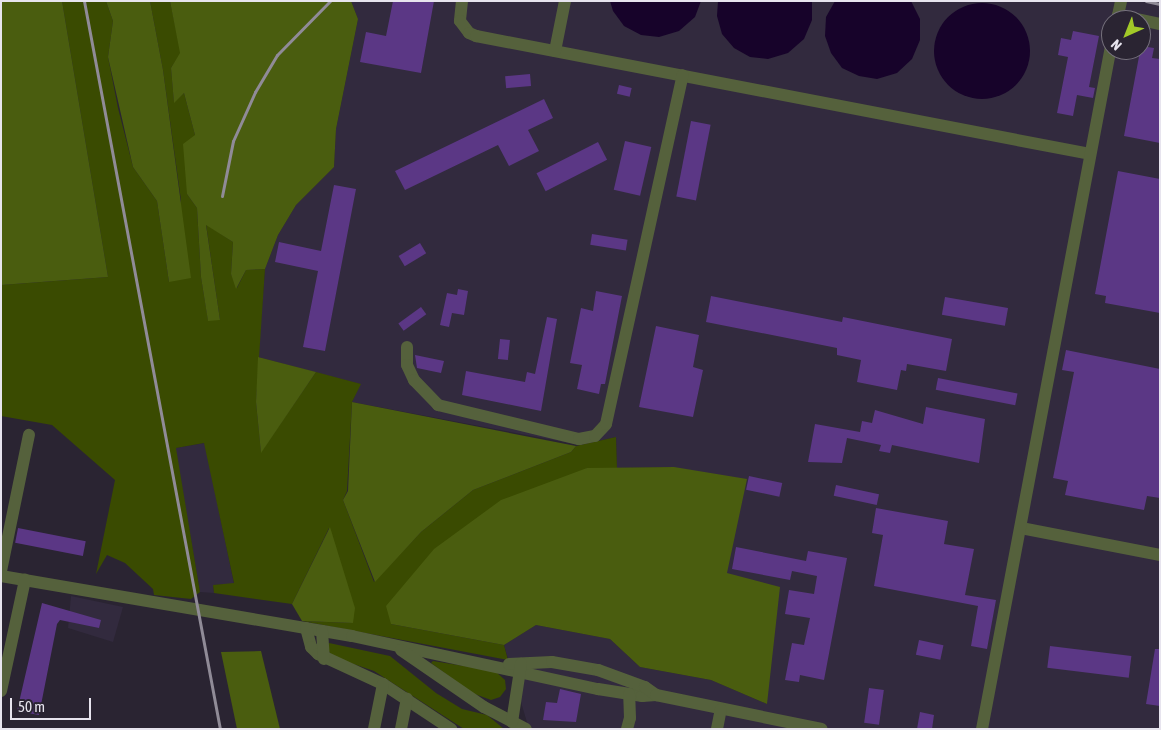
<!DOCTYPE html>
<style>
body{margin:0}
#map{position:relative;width:1161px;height:730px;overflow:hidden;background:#2a2432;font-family:"Asap Condensed",sans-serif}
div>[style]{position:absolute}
.built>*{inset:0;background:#322a3e}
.green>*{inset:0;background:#3a4b01}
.forest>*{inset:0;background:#4a5d0f}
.water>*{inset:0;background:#17032a}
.round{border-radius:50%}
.building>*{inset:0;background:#5b3785;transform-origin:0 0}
.minor>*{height:12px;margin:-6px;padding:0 6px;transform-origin:6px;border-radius:6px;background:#55613c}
.rail>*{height:3px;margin:-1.5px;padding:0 1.5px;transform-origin:1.5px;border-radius:1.5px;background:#908b97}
span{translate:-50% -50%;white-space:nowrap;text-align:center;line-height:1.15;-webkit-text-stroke:4.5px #2a2432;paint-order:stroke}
.frame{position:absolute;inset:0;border:2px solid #e7e4ee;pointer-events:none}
.north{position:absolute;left:1101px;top:10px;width:50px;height:50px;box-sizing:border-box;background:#2a2432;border:1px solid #76717d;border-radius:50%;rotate:224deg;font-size:14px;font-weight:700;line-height:20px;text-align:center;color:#e7e4ee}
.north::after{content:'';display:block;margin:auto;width:18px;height:22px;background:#a2c928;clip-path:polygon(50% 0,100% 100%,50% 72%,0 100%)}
.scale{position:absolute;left:10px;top:698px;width:81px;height:22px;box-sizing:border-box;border:2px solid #e7e4ee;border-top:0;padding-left:6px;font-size:15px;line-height:18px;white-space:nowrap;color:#e7e4ee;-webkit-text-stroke:4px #2a2432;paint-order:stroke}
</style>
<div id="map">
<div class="built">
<i style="clip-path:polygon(evenodd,351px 1px,1160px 1px,1160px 729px,529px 729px,504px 645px,536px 625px,610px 639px,640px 667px,711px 680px,767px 704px,727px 574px,674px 467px,617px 468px,616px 437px,580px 445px,352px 402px,360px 384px,258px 357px,265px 269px,278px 235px,296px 205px,334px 167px,336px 129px,358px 19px,351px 1px,1111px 20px,1141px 20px,1141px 50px,1111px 50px,1111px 20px)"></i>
<i style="clip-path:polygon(205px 443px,234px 584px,213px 585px,214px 593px,200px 592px,175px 448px)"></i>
<i style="clip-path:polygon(71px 596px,123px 607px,113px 642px,68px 628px)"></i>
</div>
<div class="green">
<i style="clip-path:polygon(62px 1px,106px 1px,113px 21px,108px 57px,118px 108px,133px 167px,157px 201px,169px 282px,181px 200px,163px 70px,150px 1px,170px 1px,181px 53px,171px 68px,174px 102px,184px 93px,195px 135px,187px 194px,197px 208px,201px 277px,208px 320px,220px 320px,206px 224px,233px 242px,231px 274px,237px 288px,246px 270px,265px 269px,256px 402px,261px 452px,316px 372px,361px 384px,352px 402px,347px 491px,343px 500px,374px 582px,421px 532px,473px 490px,571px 452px,576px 446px,616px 437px,617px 468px,587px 468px,391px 624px,504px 645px,508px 660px,302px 621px,353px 623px,329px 528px,292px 604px,214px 593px,213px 585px,234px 583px,204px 443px,176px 448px,200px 592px,191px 599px,154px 595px,153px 589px,125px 563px,107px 555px,96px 574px,115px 480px,52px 425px,1px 416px,1px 285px,108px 277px)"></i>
<i style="clip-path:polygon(329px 643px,390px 656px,436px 693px,462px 709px,487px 715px,504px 729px,464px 729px,374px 671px,333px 657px,328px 650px)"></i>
<i style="clip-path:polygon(433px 661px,495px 671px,505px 680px,506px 689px,500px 697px,491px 700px,472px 693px,431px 663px)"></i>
</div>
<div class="forest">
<i style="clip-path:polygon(1px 1px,62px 1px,108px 277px,1px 285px)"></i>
<i style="clip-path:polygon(106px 1px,150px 1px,163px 70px,191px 278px,169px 282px,157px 201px,133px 167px,108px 57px,113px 21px)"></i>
<i style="clip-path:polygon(170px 1px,351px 1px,358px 19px,336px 129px,334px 167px,296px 205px,278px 235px,265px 269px,246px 270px,236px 289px,231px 274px,233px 242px,206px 225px,220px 320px,208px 321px,201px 277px,197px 208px,187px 194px,183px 144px,195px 135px,184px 93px,174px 103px,171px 68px,180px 53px)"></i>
<i style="clip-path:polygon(258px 357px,316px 372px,261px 453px,256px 402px)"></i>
<i style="clip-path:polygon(352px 402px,576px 446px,571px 452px,473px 490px,421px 532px,375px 582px,343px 500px,348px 491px)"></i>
<i style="clip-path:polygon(674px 467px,747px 479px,727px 573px,780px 587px,767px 704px,711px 680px,640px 667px,610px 639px,536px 625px,504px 645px,391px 624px,386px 606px,434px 549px,501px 500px,587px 468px)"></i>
<i style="clip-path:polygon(330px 527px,355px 608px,353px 623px,302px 621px,292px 604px)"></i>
<i style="clip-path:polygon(261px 651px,280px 729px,237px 729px,221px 652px)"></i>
</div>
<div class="water">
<i style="clip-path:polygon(610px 1px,701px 1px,695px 17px,679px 31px,659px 37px,641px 35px,624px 26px,613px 11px)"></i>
<i style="clip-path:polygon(718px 1px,812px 1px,812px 20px,804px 39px,788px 53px,768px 59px,750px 57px,734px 48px,722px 34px,717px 16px)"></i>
<i style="clip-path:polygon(835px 1px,911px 1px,920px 19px,920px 40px,912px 59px,897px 73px,877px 79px,859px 76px,842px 68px,831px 53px,825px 36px,826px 17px)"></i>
<i class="round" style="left:934px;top:3px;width:96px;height:96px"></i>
</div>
<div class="building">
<i style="clip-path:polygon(393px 1px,434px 1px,421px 73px,360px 62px,366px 32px,386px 36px)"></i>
<i style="clip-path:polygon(1073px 31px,1099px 36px,1089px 87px,1095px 88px,1093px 98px,1077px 95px,1073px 116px,1057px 113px,1068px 57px,1058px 55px,1061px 38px,1071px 40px)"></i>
<i style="clip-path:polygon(1141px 46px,1154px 48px,1152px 58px,1160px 59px,1160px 143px,1124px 136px)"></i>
<i style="left:530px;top:74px;width:12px;height:25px;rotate:85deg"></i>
<i style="left:619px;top:85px;width:13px;height:9px;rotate:13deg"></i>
<i style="clip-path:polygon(544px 99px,553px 118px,528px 130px,539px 151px,509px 166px,498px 145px,405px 190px,395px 171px)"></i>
<i style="left:691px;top:121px;width:20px;height:77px;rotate:11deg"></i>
<i style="left:625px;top:141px;width:27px;height:50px;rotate:13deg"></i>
<i style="left:598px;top:142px;width:20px;height:69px;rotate:63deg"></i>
<i style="clip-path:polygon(1118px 171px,1160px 179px,1160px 313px,1105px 303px,1106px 296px,1095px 294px)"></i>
<i style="clip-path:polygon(334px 185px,356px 189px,325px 351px,303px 347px,318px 271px,275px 262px,279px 242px,321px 251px)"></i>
<i style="left:592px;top:234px;width:36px;height:11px;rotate:9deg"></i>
<i style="left:420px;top:243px;width:12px;height:25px;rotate:59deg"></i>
<i style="clip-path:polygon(458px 289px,468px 291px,464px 315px,452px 313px,449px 327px,440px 325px,447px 293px,457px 295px)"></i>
<i style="clip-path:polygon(596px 291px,622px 296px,605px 384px,601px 384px,599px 394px,577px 389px,582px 365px,570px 363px,581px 308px,593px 311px)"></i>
<i style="clip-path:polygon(711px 296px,842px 322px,843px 317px,952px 339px,946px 371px,907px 364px,906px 371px,901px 370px,897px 390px,857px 382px,861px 360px,837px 355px,837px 348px,706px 322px)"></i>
<i style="left:945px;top:297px;width:64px;height:18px;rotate:10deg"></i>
<i style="left:421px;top:307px;width:9px;height:28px;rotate:54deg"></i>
<i style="clip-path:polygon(547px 317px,557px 319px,541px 411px,462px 395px,466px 371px,525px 382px,527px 372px,535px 374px)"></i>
<i style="clip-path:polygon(656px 326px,699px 335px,693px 367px,703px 370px,693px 417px,639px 407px)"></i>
<i style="left:500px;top:339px;width:10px;height:20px;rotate:6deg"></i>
<i style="clip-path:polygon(1066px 350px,1160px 369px,1160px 498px,1147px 496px,1144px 510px,1065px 495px,1068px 481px,1053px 478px,1074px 372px,1062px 370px)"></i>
<i style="clip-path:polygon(415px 355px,444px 361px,441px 373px,417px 368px)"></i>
<i style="left:938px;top:378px;width:81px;height:12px;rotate:11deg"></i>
<i style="clip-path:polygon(926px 407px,985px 419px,979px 463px,892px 445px,890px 453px,879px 451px,881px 445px,847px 438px,842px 463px,808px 462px,815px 424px,860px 432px,862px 421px,872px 423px,875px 410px,923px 424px)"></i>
<i style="left:749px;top:476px;width:34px;height:14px;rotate:12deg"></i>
<i style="left:836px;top:485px;width:44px;height:11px;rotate:12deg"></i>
<i style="clip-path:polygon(876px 508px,948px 521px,944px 544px,974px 549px,965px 595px,996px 600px,987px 649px,971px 646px,978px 606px,874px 586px,883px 535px,872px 533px)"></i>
<i style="left:18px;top:528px;width:69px;height:15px;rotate:11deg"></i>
<i style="clip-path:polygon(736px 547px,806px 561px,808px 551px,847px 558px,824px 680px,800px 675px,799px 682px,785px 680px,792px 643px,804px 645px,810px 618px,785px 614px,789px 590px,814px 594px,817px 576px,792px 571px,790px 580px,732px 569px)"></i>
<i style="clip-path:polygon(42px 603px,101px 620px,99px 628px,60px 620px,57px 624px,39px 715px,17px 711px)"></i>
<i style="left:919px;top:640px;width:25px;height:15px;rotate:12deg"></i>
<i style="left:1050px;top:646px;width:82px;height:22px;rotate:7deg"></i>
<i style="clip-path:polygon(1155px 649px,1160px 649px,1160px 706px,1146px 704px)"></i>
<i style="left:869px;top:688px;width:15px;height:35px;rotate:8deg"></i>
<i style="clip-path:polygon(560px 689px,581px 694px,576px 722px,543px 720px,546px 702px,557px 703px)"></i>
<i style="clip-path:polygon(920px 712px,934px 715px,932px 729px,917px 729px)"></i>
</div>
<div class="minor">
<i style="left:462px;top:1px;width:20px;rotate:96deg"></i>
<i style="left:460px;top:21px;width:15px;rotate:53deg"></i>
<i style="left:469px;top:33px;width:8px;rotate:23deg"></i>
<i style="left:476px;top:36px;width:625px;rotate:10.88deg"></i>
<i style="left:1118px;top:15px;width:43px;rotate:12.1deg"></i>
<i style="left:1117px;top:20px;width:19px;rotate:-78deg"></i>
<i style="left:555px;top:51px;width:51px;rotate:-78.7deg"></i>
<i style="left:407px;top:347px;width:18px;rotate:90deg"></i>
<i style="left:407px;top:365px;width:17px;rotate:65deg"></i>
<i style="left:414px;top:380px;width:35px;rotate:46deg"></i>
<i style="left:438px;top:405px;width:145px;rotate:13.6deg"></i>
<i style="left:579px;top:439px;width:16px;rotate:-11deg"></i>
<i style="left:595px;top:436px;width:16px;rotate:-47deg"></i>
<i style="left:606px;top:424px;width:357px;rotate:-77.6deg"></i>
<i style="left:1021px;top:528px;width:142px;rotate:11deg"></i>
<i style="left:1px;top:571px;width:139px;rotate:-78.4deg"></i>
<i style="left:1px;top:576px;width:356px;rotate:9.7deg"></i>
<i style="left:352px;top:636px;width:252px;rotate:12.2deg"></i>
<i style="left:598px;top:689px;width:45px;rotate:9deg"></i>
<i style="left:642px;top:696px;width:14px;rotate:-4deg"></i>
<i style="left:306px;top:628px;width:20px;rotate:75deg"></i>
<i style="left:311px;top:647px;width:10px;rotate:45deg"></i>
<i style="left:318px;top:654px;width:72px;rotate:24.8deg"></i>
<i style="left:383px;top:684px;width:82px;rotate:33.5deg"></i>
<i style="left:322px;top:631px;width:28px;rotate:86deg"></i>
<i style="left:401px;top:650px;width:101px;rotate:34.5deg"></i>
<i style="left:484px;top:707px;width:47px;rotate:27.6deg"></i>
<i style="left:509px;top:664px;width:43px;rotate:-2.7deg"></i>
<i style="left:552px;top:662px;width:47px;rotate:9.9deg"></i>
<i style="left:598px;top:670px;width:50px;rotate:19.9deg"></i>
<i style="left:645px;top:687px;width:14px;rotate:36deg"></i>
<i style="left:656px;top:695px;width:169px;rotate:11.6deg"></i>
<i style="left:1px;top:691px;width:114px;rotate:-77.8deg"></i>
<i style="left:512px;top:722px;width:59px;rotate:-81.2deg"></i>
<i style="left:374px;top:729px;width:46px;rotate:-78.7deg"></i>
<i style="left:401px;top:729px;width:31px;rotate:-79deg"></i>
<i style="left:627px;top:729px;width:11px;rotate:-75deg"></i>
<i style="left:630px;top:718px;width:24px;rotate:-92deg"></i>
<i style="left:717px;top:729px;width:20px;rotate:-79deg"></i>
<i style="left:982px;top:729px;width:695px;rotate:-79.3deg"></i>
</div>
<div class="rail">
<i style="left:84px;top:1px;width:741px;rotate:79.42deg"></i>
<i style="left:1146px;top:1px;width:14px;rotate:12deg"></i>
<i style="left:222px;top:196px;width:56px;rotate:-78.7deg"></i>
<i style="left:233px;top:141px;width:54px;rotate:-65.8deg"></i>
<i style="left:255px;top:92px;width:43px;rotate:-59.3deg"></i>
<i style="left:277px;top:55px;width:76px;rotate:-45.5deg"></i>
</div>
<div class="frame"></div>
<div class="north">N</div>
<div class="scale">50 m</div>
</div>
